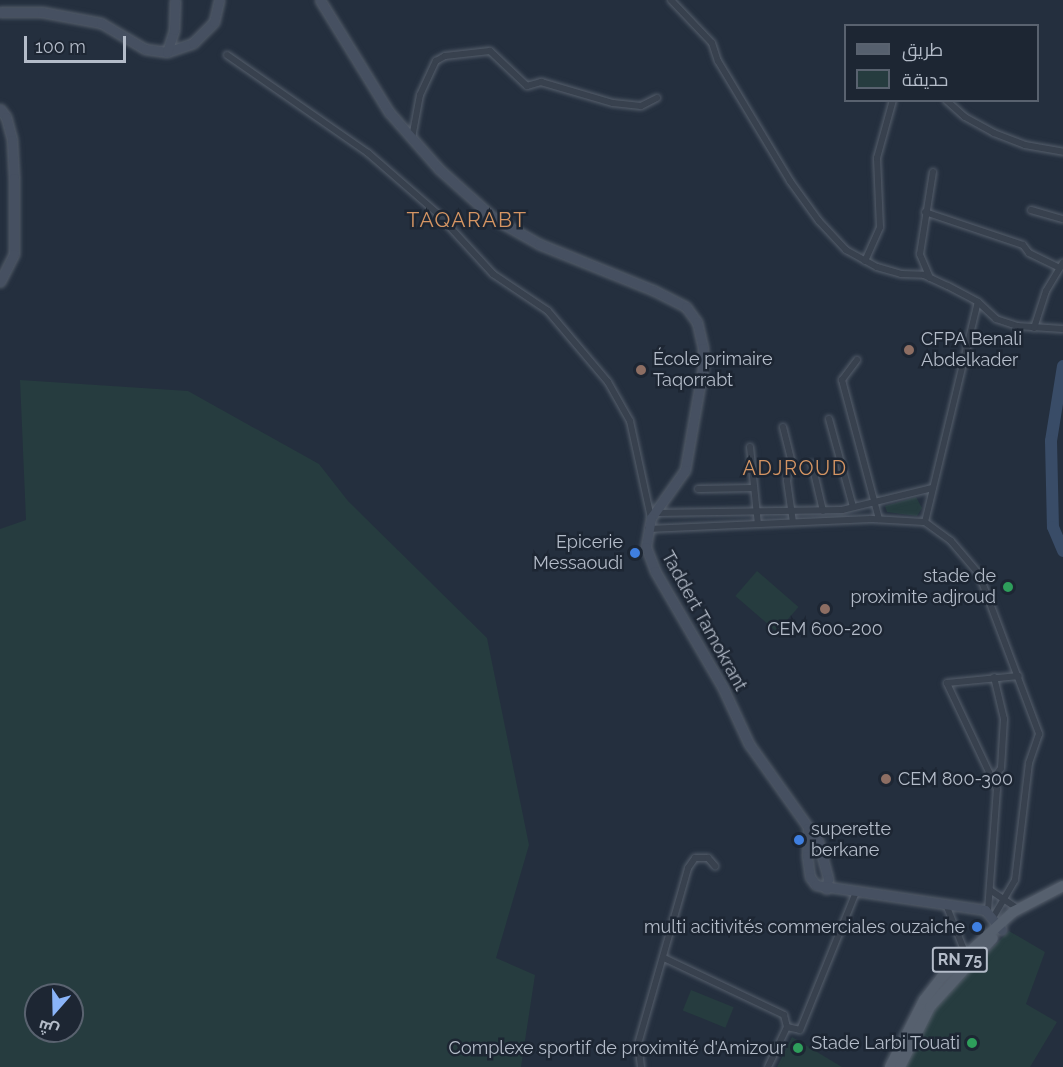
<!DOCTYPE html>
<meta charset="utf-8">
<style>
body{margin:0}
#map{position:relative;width:1063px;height:1067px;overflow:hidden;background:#242f3e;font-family:Raleway,Cairo,sans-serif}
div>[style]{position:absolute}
.green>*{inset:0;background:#263c3f;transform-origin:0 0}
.river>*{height:12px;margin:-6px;padding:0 6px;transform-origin:6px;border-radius:6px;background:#394c67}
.roads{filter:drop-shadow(0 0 2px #565f6c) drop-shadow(0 0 2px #565f6c)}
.street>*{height:6px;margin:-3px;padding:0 3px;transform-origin:3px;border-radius:3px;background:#38414e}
.secondary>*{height:9px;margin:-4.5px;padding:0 4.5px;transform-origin:4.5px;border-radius:4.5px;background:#465061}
.primary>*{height:10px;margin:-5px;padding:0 5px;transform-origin:5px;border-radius:5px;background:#56606e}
.dots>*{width:16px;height:16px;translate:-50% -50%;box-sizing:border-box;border:3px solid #1d2633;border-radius:50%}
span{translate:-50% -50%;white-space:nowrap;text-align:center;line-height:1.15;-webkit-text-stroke:5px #1d2633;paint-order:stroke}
.shield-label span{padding:2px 4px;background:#1d2633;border:2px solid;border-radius:4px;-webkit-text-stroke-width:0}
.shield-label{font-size:16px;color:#b4bcc9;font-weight:700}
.poi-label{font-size:18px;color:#b4bcc9}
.left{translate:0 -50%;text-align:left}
.right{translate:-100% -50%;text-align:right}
.street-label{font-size:18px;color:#b4bcc9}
.neighbourhood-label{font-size:20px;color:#d59563;letter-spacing:1.5px}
.quarter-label{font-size:21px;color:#d59563;letter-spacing:1.5px}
.legend{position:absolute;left:844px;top:24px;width:195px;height:78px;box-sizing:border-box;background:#1d2633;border:2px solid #59626f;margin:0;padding:8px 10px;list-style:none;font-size:18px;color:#b4bcc9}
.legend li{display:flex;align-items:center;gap:12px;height:30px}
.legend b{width:30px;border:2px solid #59626f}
.north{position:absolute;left:24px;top:983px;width:60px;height:60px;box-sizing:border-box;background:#1d2633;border:2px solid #59626f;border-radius:50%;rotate:200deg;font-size:16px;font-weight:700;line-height:24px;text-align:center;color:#b4bcc9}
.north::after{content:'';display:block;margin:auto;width:21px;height:27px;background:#8ab4f8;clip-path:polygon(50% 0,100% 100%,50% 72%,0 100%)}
.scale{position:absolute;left:24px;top:36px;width:102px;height:27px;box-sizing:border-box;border:3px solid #b4bcc9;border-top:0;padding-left:8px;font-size:18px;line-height:21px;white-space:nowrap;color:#b4bcc9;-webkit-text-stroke:4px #1d2633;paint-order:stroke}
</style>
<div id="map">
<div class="green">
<i style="clip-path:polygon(evenodd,20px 380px,188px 391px,319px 464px,348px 501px,487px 638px,529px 845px,496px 958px,535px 975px,521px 1067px,0 1067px,0 529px,26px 520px,20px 380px,36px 995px,72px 995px,72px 1031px,36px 1031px,36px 995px)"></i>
<i style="clip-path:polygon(916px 497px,922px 508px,917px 516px,887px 512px,885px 506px)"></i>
<i style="left:757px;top:571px;width:55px;height:33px;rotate:41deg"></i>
<i style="clip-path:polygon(1009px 931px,1045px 952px,1026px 1004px,1057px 1022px,1030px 1067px,905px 1067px,923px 1024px,940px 1000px)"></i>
<i style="left:691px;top:990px;width:46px;height:22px;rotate:22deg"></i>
<i style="clip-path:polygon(792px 1037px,842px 1067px,777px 1067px)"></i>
</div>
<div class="river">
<i style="left:1063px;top:366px;width:76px;rotate:99.1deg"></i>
<i style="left:1051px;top:441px;width:86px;rotate:88.7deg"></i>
<i style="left:1053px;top:527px;width:26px;rotate:67deg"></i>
</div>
<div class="roads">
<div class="street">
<i style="left:671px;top:0;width:59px;rotate:46.4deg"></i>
<i style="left:712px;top:43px;width:19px;rotate:72deg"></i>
<i style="left:718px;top:61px;width:140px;rotate:59deg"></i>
<i style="left:790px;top:181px;width:49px;rotate:54.1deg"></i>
<i style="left:819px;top:221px;width:40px;rotate:47deg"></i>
<i style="left:846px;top:250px;width:35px;rotate:29deg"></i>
<i style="left:877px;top:267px;width:25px;rotate:16deg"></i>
<i style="left:901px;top:274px;width:23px;rotate:2deg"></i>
<i style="left:924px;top:275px;width:26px;rotate:25deg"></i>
<i style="left:948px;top:286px;width:34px;rotate:28deg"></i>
<i style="left:978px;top:302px;width:25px;rotate:43deg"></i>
<i style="left:996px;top:319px;width:22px;rotate:18deg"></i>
<i style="left:1017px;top:326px;width:46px;rotate:3.7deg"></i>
<i style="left:227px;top:55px;width:172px;rotate:34.8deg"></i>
<i style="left:368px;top:153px;width:91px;rotate:41deg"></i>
<i style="left:437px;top:213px;width:83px;rotate:47.4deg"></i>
<i style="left:493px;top:274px;width:66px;rotate:33.9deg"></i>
<i style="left:548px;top:311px;width:93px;rotate:49.8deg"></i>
<i style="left:608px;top:382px;width:45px;rotate:60.6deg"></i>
<i style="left:630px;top:421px;width:99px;rotate:77.8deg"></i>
<i style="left:946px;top:100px;width:25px;rotate:42deg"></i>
<i style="left:965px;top:117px;width:33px;rotate:29deg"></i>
<i style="left:994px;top:133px;width:33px;rotate:21deg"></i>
<i style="left:1025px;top:145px;width:39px;rotate:10deg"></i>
<i style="left:412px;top:138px;width:44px;rotate:-79.5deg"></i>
<i style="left:420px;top:95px;width:38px;rotate:-65deg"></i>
<i style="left:436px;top:61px;width:10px;rotate:-29deg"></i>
<i style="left:445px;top:56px;width:45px;rotate:-6.3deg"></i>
<i style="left:490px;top:51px;width:51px;rotate:43.4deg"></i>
<i style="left:527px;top:86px;width:15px;rotate:-16deg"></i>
<i style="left:541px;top:82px;width:75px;rotate:16.3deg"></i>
<i style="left:613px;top:103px;width:28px;rotate:6deg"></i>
<i style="left:641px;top:106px;width:18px;rotate:-27deg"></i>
<i style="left:1031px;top:210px;width:33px;rotate:16deg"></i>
<i style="left:925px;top:212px;width:103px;rotate:18.6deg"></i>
<i style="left:1023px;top:245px;width:10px;rotate:53deg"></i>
<i style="left:1029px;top:253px;width:34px;rotate:26deg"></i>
<i style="left:865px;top:261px;width:37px;rotate:-66deg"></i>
<i style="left:880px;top:227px;width:69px;rotate:-92.5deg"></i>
<i style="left:877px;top:158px;width:60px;rotate:-74.6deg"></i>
<i style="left:930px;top:278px;width:26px;rotate:-113deg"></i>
<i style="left:920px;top:254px;width:83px;rotate:-81deg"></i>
<i style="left:1034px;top:328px;width:39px;rotate:-72deg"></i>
<i style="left:1046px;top:291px;width:33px;rotate:-59deg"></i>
<i style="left:857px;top:360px;width:25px;rotate:127deg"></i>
<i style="left:842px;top:380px;width:144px;rotate:75.1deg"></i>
<i style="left:829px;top:419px;width:91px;rotate:74.7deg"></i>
<i style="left:783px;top:427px;width:34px;rotate:76deg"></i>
<i style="left:791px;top:460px;width:21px;rotate:101deg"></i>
<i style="left:787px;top:481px;width:41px;rotate:81.7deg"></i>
<i style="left:750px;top:447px;width:77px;rotate:84.1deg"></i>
<i style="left:812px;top:464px;width:48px;rotate:76.8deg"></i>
<i style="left:698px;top:489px;width:56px;rotate:-1deg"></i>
<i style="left:656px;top:513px;width:186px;rotate:-0.9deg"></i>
<i style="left:842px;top:510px;width:93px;rotate:-13.7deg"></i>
<i style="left:925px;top:522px;width:32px;rotate:36deg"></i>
<i style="left:951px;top:541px;width:43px;rotate:49.7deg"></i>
<i style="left:979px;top:574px;width:171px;rotate:69.4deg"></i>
<i style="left:1039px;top:734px;width:31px;rotate:109deg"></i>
<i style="left:1029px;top:763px;width:118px;rotate:96.8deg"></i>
<i style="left:1015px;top:880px;width:42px;rotate:120.3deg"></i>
<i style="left:925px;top:522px;width:226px;rotate:-76.5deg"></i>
<i style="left:648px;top:529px;width:223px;rotate:-2.6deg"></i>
<i style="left:871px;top:519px;width:54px;rotate:3.2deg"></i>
<i style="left:994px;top:778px;width:12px;rotate:-55deg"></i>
<i style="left:1001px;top:768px;width:49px;rotate:-86.5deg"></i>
<i style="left:1004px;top:719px;width:43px;rotate:-103.4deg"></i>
<i style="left:990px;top:890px;width:34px;rotate:34deg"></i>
<i style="left:947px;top:907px;width:52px;rotate:68.4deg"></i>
<i style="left:988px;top:911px;width:122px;rotate:-85.8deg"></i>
<i style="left:997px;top:789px;width:117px;rotate:-115.3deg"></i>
<i style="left:947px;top:683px;width:72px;rotate:-5.6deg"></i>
<i style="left:664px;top:958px;width:133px;rotate:25.4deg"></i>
<i style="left:784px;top:1015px;width:12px;rotate:76deg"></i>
<i style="left:787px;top:1027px;width:44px;rotate:115.4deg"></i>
<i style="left:787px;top:1027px;width:13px;rotate:13deg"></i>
<i style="left:800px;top:1030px;width:149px;rotate:-67.9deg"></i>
<i style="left:641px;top:1067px;width:23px;rotate:-97deg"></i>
<i style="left:638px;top:1044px;width:183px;rotate:-74.1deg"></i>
<i style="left:688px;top:868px;width:12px;rotate:-55deg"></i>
<i style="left:695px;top:858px;width:13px"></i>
<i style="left:708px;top:858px;width:11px;rotate:49deg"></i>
</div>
<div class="secondary">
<i style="left:320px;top:0;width:132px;rotate:58.4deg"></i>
<i style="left:389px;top:112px;width:76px;rotate:48.7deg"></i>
<i style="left:439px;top:169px;width:75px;rotate:41.8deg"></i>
<i style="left:495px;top:219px;width:51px;rotate:29.6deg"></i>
<i style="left:539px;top:244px;width:123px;rotate:22deg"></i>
<i style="left:653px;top:290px;width:37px;rotate:27deg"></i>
<i style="left:686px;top:307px;width:19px;rotate:54deg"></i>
<i style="left:697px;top:322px;width:27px;rotate:77deg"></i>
<i style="left:703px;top:348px;width:19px;rotate:90deg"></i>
<i style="left:703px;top:367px;width:105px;rotate:99.9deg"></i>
<i style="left:685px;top:470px;width:59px;rotate:125.3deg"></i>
<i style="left:651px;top:518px;width:29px;rotate:100deg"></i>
<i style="left:646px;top:547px;width:26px;rotate:69deg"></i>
<i style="left:655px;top:571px;width:135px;rotate:59.8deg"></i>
<i style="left:723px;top:688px;width:62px;rotate:65.1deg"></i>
<i style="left:749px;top:744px;width:119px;rotate:54.6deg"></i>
<i style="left:818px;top:841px;width:39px;rotate:75deg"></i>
<i style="left:828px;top:879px;width:10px;rotate:101deg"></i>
<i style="left:0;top:12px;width:42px"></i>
<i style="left:42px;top:12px;width:60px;rotate:10.6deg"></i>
<i style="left:101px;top:23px;width:51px;rotate:30.6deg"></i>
<i style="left:145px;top:49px;width:22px;rotate:8deg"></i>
<i style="left:167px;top:52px;width:28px;rotate:-19deg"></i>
<i style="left:193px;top:43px;width:30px;rotate:-45deg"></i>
<i style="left:214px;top:22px;width:23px;rotate:-77deg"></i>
<i style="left:167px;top:52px;width:23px;rotate:-72deg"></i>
<i style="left:174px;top:30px;width:30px;rotate:-88deg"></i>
<i style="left:0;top:109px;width:10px;rotate:53deg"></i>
<i style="left:6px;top:117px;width:24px;rotate:75deg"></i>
<i style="left:12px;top:140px;width:38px;rotate:87deg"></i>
<i style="left:14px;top:178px;width:76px;rotate:90deg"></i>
<i style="left:14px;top:254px;width:31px;rotate:117deg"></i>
<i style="left:808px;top:828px;width:28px;rotate:92deg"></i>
<i style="left:807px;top:856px;width:21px;rotate:82deg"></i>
<i style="left:810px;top:877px;width:10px;rotate:53deg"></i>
<i style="left:816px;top:885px;width:171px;rotate:8.4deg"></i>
<i style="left:985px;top:910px;width:26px;rotate:50deg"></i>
</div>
<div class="primary">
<i style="left:890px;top:1067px;width:75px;rotate:-63.1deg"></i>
<i style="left:924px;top:1000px;width:28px;rotate:-52deg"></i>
<i style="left:941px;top:978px;width:98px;rotate:-42.5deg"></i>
<i style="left:1013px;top:912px;width:56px;rotate:-27.5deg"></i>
<i style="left:900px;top:1067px;width:67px;rotate:-63.4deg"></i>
<i style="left:930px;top:1007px;width:93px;rotate:-47.6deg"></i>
</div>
</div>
<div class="dots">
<i style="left:909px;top:350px;background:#8d6e63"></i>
<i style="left:641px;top:370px;background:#8d6e63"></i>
<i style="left:635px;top:553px;background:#3f7fe0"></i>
<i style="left:1008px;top:587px;background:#2e9e5b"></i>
<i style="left:825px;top:609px;background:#8d6e63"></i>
<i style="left:886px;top:779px;background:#8d6e63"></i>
<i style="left:799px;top:840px;background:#3f7fe0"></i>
<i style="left:977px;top:927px;background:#3f7fe0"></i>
<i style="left:972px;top:1043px;background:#2e9e5b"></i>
<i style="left:798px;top:1048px;background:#2e9e5b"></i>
</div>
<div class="shield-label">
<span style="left:960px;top:960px">RN 75</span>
</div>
<div class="poi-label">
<span class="left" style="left:921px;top:350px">CFPA Benali<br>Abdelkader</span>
<span class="left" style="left:653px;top:370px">École primaire<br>Taqorrabt</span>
<span class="right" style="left:623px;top:553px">Epicerie<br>Messaoudi</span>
<span class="right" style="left:996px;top:587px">stade de<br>proximite adjroud</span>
<span style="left:825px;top:629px">CEM 600-200</span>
<span class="left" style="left:898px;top:779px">CEM 800-300</span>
<span class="left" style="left:811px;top:840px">superette<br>berkane</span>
<span class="right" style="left:965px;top:927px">multi acitivités commerciales ouzaiche</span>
<span class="right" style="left:960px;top:1043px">Stade Larbi Touati</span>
<span class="right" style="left:786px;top:1048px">Complexe sportif de proximité d'Amizour</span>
</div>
<div class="street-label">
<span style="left:704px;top:621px;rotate:61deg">Taddert Tamokrant</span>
</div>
<div class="neighbourhood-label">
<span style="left:795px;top:468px">ADJROUD</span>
</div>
<div class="quarter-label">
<span style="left:467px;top:220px">TAQARABT</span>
</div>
<ul class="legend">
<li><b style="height:8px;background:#56606e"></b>طريق</li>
<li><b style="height:16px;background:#263c3f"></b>حديقة</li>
</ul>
<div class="north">ش</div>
<div class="scale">100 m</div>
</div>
